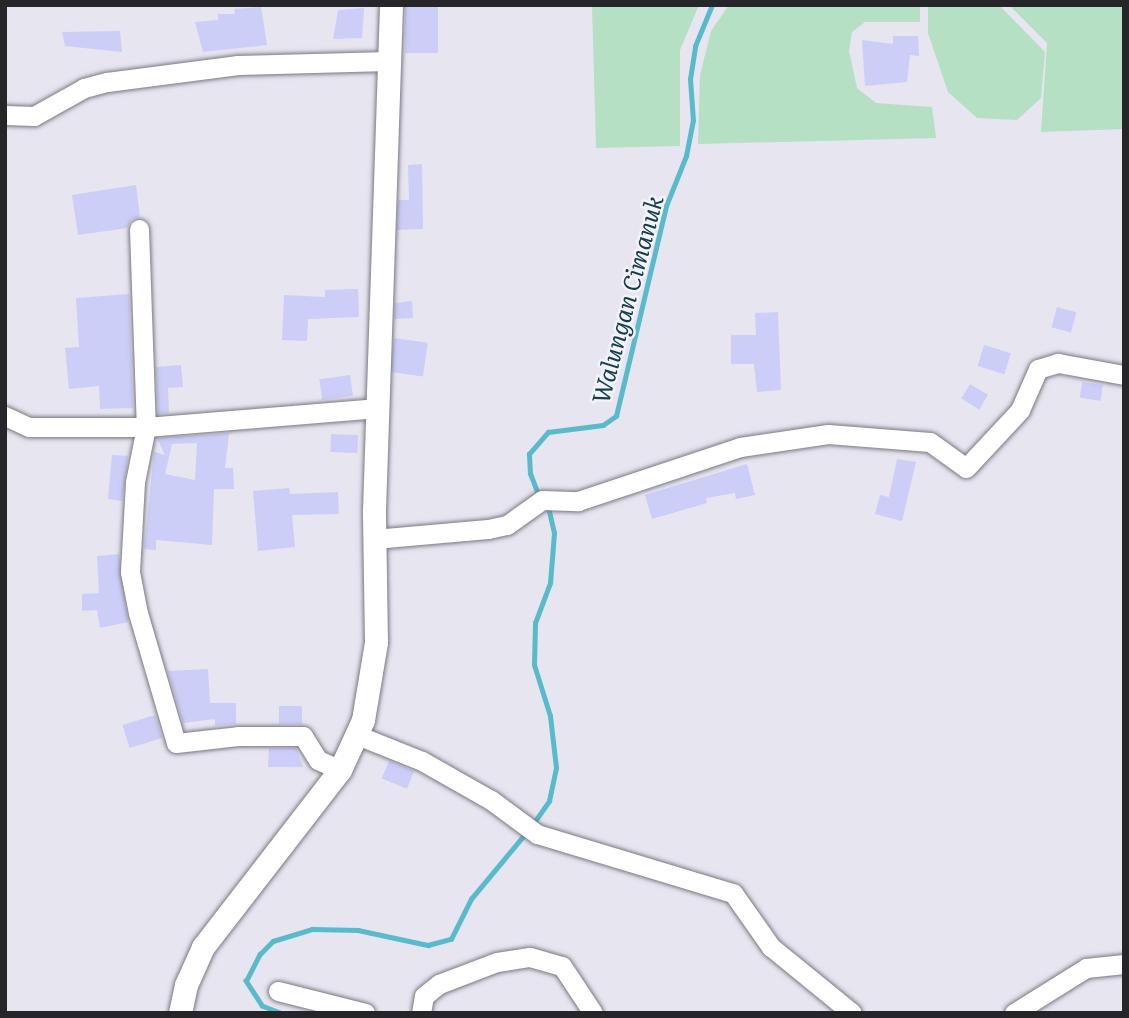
<!DOCTYPE html>
<style>
body{margin:0}
#map{position:relative;width:1129px;height:1018px;overflow:hidden;background:#e6e5f0;font-family:Literata,serif}
div>[style]{position:absolute}
.green>*{inset:0;background:#b5e0c4}
.stream>*{height:4.5px;margin:-2.25px;padding:0 2.25px;transform-origin:2.25px;border-radius:2.25px;background:#59bacc}
.building>*{inset:0;background:#cccef7;transform-origin:0 0}
.roads{filter:drop-shadow(0 0 2px #7a7983) drop-shadow(0 0 2px #7a7983)}
.minor>*{height:19px;margin:-9.5px;padding:0 9.5px;transform-origin:9.5px;border-radius:9.5px;background:#fff}
.tertiary>*{height:23px;margin:-11.5px;padding:0 11.5px;transform-origin:11.5px;border-radius:11.5px;background:#fff}
span{translate:-50% -50%;white-space:nowrap;text-align:center;line-height:1.15;-webkit-text-stroke:5px #f3f2fd;paint-order:stroke}
.water-label{font-size:24px;color:#144149;font-style:italic}
.frame{position:absolute;inset:0;border:7px solid #262529;pointer-events:none}
</style>
<div id="map">
<div class="green">
<i style="clip-path:polygon(592px 5px,699px 5px,680px 50px,680px 146px,596px 148px)"></i>
<i style="clip-path:polygon(729px 5px,920px 5px,920px 22px,865px 22px,852px 32px,849px 51px,857px 88px,876px 103px,932px 107px,936px 138px,698px 144px,700px 75px,711px 31px)"></i>
<i style="clip-path:polygon(928px 5px,999px 5px,1045px 52px,1041px 98px,1017px 120px,977px 118px,948px 92px,928px 33px)"></i>
<i style="clip-path:polygon(1009px 5px,1124px 5px,1124px 129px,1041px 132px,1047px 43px)"></i>
</div>
<div class="stream">
<i style="left:539px;top:497px;width:25px;rotate:-111deg"></i>
<i style="left:530px;top:474px;width:20px;rotate:-93deg"></i>
<i style="left:529px;top:454px;width:29px;rotate:-49deg"></i>
<i style="left:548px;top:432px;width:55px;rotate:-7.3deg"></i>
<i style="left:603px;top:425px;width:16px;rotate:-35deg"></i>
<i style="left:616px;top:416px;width:216px;rotate:-76.6deg"></i>
<i style="left:666px;top:206px;width:54px;rotate:-68.2deg"></i>
<i style="left:686px;top:156px;width:36px;rotate:-79deg"></i>
<i style="left:693px;top:121px;width:42px;rotate:-94.1deg"></i>
<i style="left:690px;top:79px;width:33px;rotate:-81deg"></i>
<i style="left:695px;top:46px;width:44px;rotate:-67.5deg"></i>
<i style="left:533px;top:824px;width:28px;rotate:-55deg"></i>
<i style="left:549px;top:801px;width:34px;rotate:-78deg"></i>
<i style="left:556px;top:768px;width:52px;rotate:-96.6deg"></i>
<i style="left:550px;top:716px;width:53px;rotate:-107.4deg"></i>
<i style="left:534px;top:665px;width:42px;rotate:-88.6deg"></i>
<i style="left:535px;top:623px;width:43px;rotate:-69.4deg"></i>
<i style="left:550px;top:583px;width:50px;rotate:-85.4deg"></i>
<i style="left:554px;top:533px;width:28px;rotate:-103deg"></i>
<i style="left:280px;top:1013px;width:19px;rotate:-159deg"></i>
<i style="left:262px;top:1006px;width:30px;rotate:-123deg"></i>
<i style="left:246px;top:981px;width:30px;rotate:-63deg"></i>
<i style="left:260px;top:954px;width:18px;rotate:-45deg"></i>
<i style="left:273px;top:941px;width:41px;rotate:-17.1deg"></i>
<i style="left:312px;top:929px;width:46px;rotate:1.2deg"></i>
<i style="left:358px;top:930px;width:72px;rotate:12.1deg"></i>
<i style="left:428px;top:945px;width:24px;rotate:-15deg"></i>
<i style="left:451px;top:939px;width:45px;rotate:-63.4deg"></i>
<i style="left:471px;top:899px;width:85px;rotate:-50.3deg"></i>
</div>
<div class="building">
<i style="left:405px;top:5px;width:33px;height:48px"></i>
<i style="clip-path:polygon(261px 7px,267px 45px,203px 52px,195px 22px,218px 20px,218px 14px,235px 14px,234px 9px)"></i>
<i style="clip-path:polygon(364px 8px,362px 38px,333px 39px,338px 10px)"></i>
<i style="clip-path:polygon(120px 31px,122px 52px,65px 46px,62px 32px)"></i>
<i style="clip-path:polygon(893px 36px,918px 36px,919px 56px,910px 55px,907px 82px,865px 86px,862px 40px,893px 44px)"></i>
<i style="clip-path:polygon(422px 164px,423px 229px,397px 230px,398px 200px,409px 200px,408px 165px)"></i>
<i style="clip-path:polygon(136px 185px,140px 217px,132px 219px,127px 228px,78px 235px,72px 195px)"></i>
<i style="clip-path:polygon(358px 289px,359px 317px,308px 319px,307px 341px,282px 340px,284px 295px,325px 297px,325px 290px)"></i>
<i style="clip-path:polygon(129px 294px,133px 408px,100px 409px,99px 386px,69px 389px,65px 348px,79px 347px,76px 298px)"></i>
<i style="clip-path:polygon(412px 301px,413px 318px,394px 319px,395px 303px)"></i>
<i style="left:1057px;top:307px;width:20px;height:21px;rotate:15deg"></i>
<i style="clip-path:polygon(778px 312px,781px 390px,757px 392px,754px 364px,731px 364px,731px 335px,756px 335px,755px 313px)"></i>
<i style="left:394px;top:338px;width:34px;height:34px;rotate:8deg"></i>
<i style="left:984px;top:345px;width:28px;height:22px;rotate:17deg"></i>
<i style="clip-path:polygon(181px 365px,183px 387px,168px 388px,169px 413px,158px 414px,156px 367px)"></i>
<i style="left:350px;top:375px;width:21px;height:31px;rotate:82deg"></i>
<i style="left:1082px;top:382px;width:21px;height:16px;rotate:8deg"></i>
<i style="left:970px;top:384px;width:21px;height:17px;rotate:31deg"></i>
<i style="clip-path:polygon(evenodd,229px 433px,225px 468px,233px 468px,234px 489px,214px 489px,212px 545px,156px 540px,156px 550px,144px 549px,154px 452px,165px 455px,157px 438px,229px 433px,197px 443px,195px 480px,165px 474px,172px 444px,197px 443px)"></i>
<i style="left:331px;top:434px;width:27px;height:18px;rotate:2deg"></i>
<i style="clip-path:polygon(112px 455px,128px 456px,122px 501px,108px 499px)"></i>
<i style="clip-path:polygon(897px 459px,916px 462px,902px 521px,875px 514px,880px 495px,889px 497px)"></i>
<i style="clip-path:polygon(747px 464px,755px 495px,736px 499px,735px 493px,706px 498px,707px 503px,652px 519px,645px 495px)"></i>
<i style="clip-path:polygon(289px 488px,290px 494px,338px 492px,339px 514px,292px 515px,295px 547px,258px 551px,253px 491px)"></i>
<i style="clip-path:polygon(119px 554px,128px 622px,100px 628px,97px 610px,82px 611px,82px 594px,99px 593px,97px 556px)"></i>
<i style="clip-path:polygon(208px 669px,210px 703px,236px 703px,236px 724px,215px 726px,215px 719px,183px 723px,168px 671px)"></i>
<i style="left:279px;top:706px;width:23px;height:18px"></i>
<i style="left:155px;top:715px;width:24px;height:34px;rotate:73deg"></i>
<i style="clip-path:polygon(269px 748px,296px 748px,303px 767px,268px 767px)"></i>
<i style="left:389px;top:761px;width:27px;height:19px;rotate:22deg"></i>
</div>
<div class="roads">
<div class="minor">
<i style="left:5px;top:115px;width:29px;rotate:2deg"></i>
<i style="left:34px;top:116px;width:57px;rotate:-29.2deg"></i>
<i style="left:84px;top:88px;width:24px;rotate:-15deg"></i>
<i style="left:107px;top:82px;width:132px;rotate:-7.4deg"></i>
<i style="left:238px;top:65px;width:151px;rotate:-1.5deg"></i>
<i style="left:139px;top:229px;width:198px;rotate:88deg"></i>
<i style="left:146px;top:427px;width:233px;rotate:-4.7deg"></i>
<i style="left:5px;top:416px;width:26px;rotate:25deg"></i>
<i style="left:29px;top:427px;width:117px"></i>
<i style="left:146px;top:427px;width:56px;rotate:101.3deg"></i>
<i style="left:135px;top:482px;width:90px;rotate:93.2deg"></i>
<i style="left:130px;top:572px;width:42px;rotate:79deg"></i>
<i style="left:138px;top:613px;width:135px;rotate:73.7deg"></i>
<i style="left:176px;top:743px;width:62px;rotate:-6.4deg"></i>
<i style="left:238px;top:736px;width:65px"></i>
<i style="left:303px;top:736px;width:28px;rotate:58deg"></i>
<i style="left:318px;top:760px;width:24px;rotate:24deg"></i>
<i style="left:374px;top:539px;width:114px;rotate:-5deg"></i>
<i style="left:488px;top:529px;width:19px;rotate:-12deg"></i>
<i style="left:507px;top:525px;width:43px;rotate:-35.5deg"></i>
<i style="left:542px;top:500px;width:36px;rotate:2deg"></i>
<i style="left:578px;top:501px;width:171px;rotate:-18.4deg"></i>
<i style="left:740px;top:447px;width:89px;rotate:-8.4deg"></i>
<i style="left:828px;top:434px;width:102px;rotate:4.5deg"></i>
<i style="left:930px;top:442px;width:44px;rotate:35.8deg"></i>
<i style="left:966px;top:468px;width:79px;rotate:-47deg"></i>
<i style="left:1020px;top:410px;width:45px;rotate:-66.3deg"></i>
<i style="left:1038px;top:369px;width:21px;rotate:-17deg"></i>
<i style="left:1058px;top:363px;width:67px;rotate:10.3deg"></i>
<i style="left:357px;top:735px;width:70px;rotate:21.8deg"></i>
<i style="left:422px;top:761px;width:79px;rotate:29.5deg"></i>
<i style="left:491px;top:800px;width:57px;rotate:36.5deg"></i>
<i style="left:537px;top:834px;width:205px;rotate:16.8deg"></i>
<i style="left:733px;top:893px;width:66px;rotate:54.9deg"></i>
<i style="left:771px;top:947px;width:104px;rotate:39.2deg"></i>
<i style="left:278px;top:991px;width:90px;rotate:14.2deg"></i>
<i style="left:421px;top:1013px;width:17px;rotate:-80deg"></i>
<i style="left:424px;top:996px;width:19px;rotate:-39deg"></i>
<i style="left:439px;top:984px;width:62px;rotate:-20.8deg"></i>
<i style="left:497px;top:962px;width:33px;rotate:-9deg"></i>
<i style="left:530px;top:957px;width:33px;rotate:16deg"></i>
<i style="left:562px;top:966px;width:56px;rotate:56.6deg"></i>
<i style="left:1014px;top:1013px;width:85px;rotate:-32deg"></i>
<i style="left:1086px;top:968px;width:38px;rotate:-6deg"></i>
</div>
<div class="tertiary">
<i style="left:180px;top:1013px;width:29px;rotate:-78deg"></i>
<i style="left:186px;top:985px;width:42px;rotate:-65.9deg"></i>
<i style="left:203px;top:947px;width:224px;rotate:-52.3deg"></i>
<i style="left:340px;top:770px;width:55px;rotate:-65.3deg"></i>
<i style="left:363px;top:720px;width:79px;rotate:-80.5deg"></i>
<i style="left:376px;top:642px;width:132px;rotate:-90.9deg"></i>
<i style="left:374px;top:510px;width:505px;rotate:-88.07deg"></i>
</div>
</div>
<div class="water-label">
<span style="left:626px;top:299px;rotate:-75deg">Walungan Cimanuk</span>
</div>
<div class="frame"></div>
</div>
